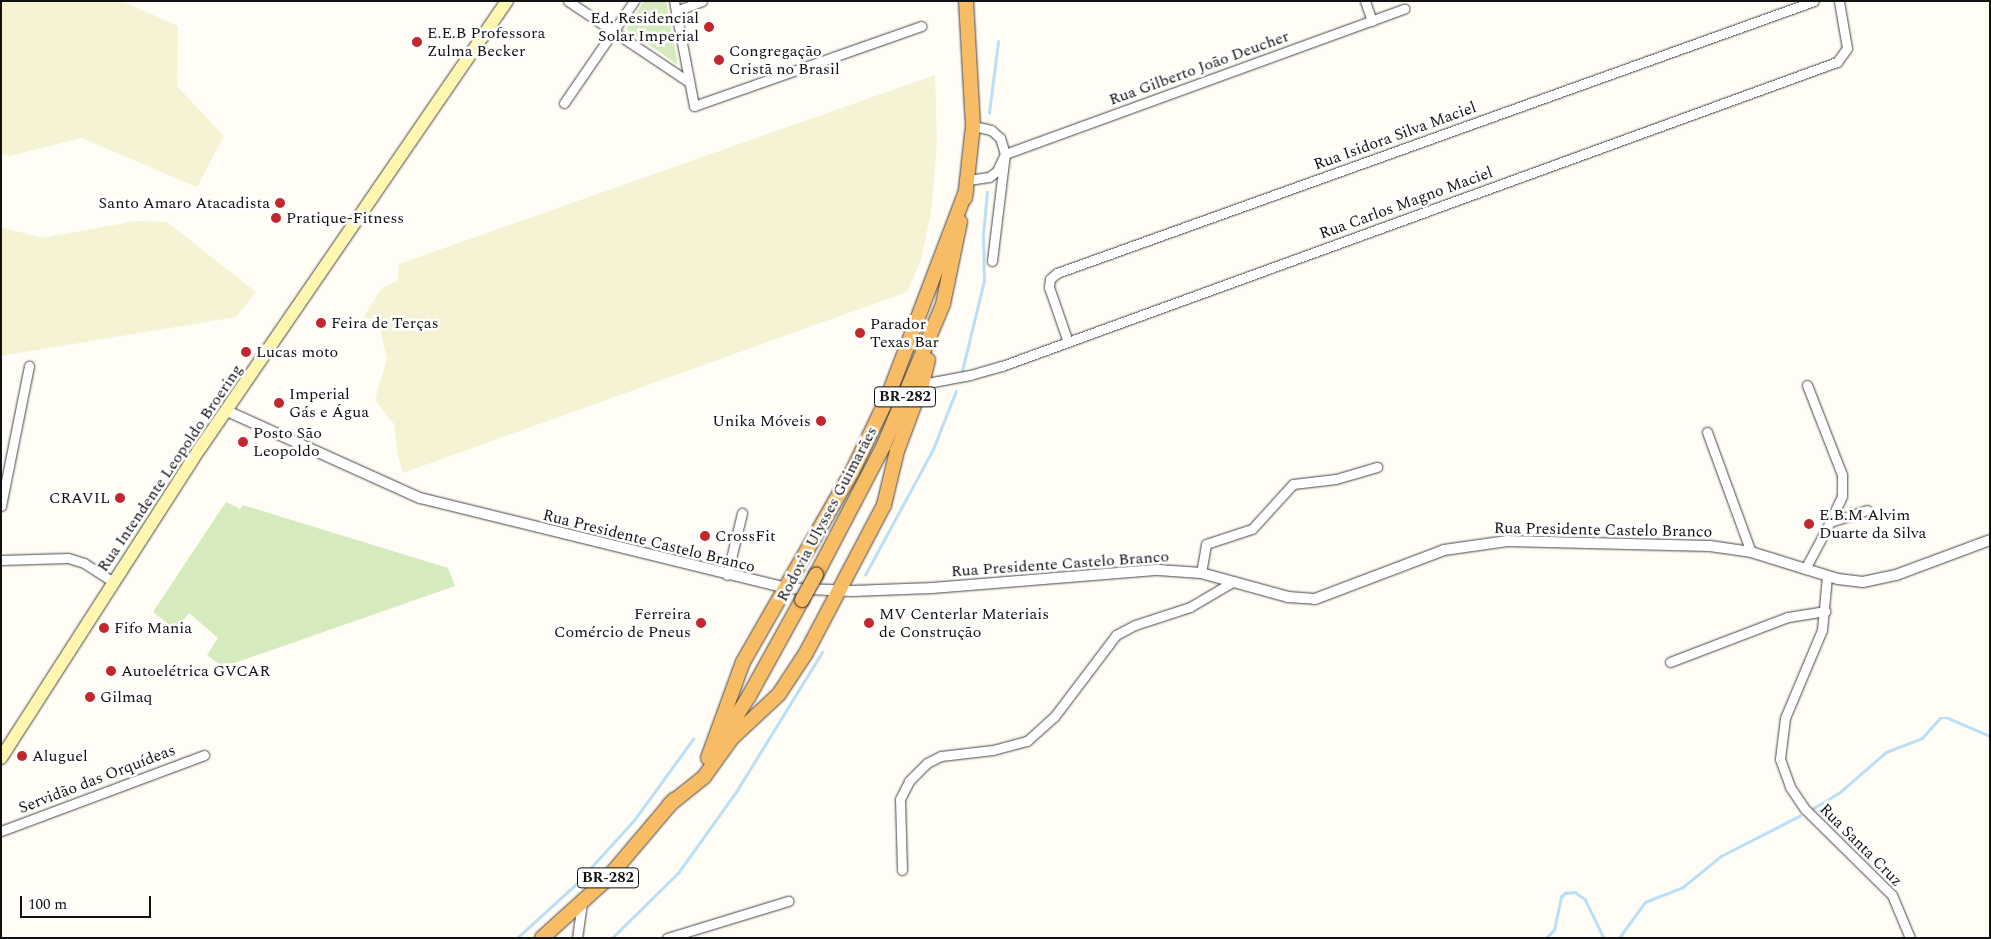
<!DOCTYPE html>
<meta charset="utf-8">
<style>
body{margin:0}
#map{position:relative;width:1991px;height:939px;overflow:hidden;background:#fffdf5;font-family:Spectral,serif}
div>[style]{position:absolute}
.farmland>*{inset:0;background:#f6f3d4}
.green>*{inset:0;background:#d5ebbd}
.stream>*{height:2.5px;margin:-1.25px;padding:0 1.25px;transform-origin:1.25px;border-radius:1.25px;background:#b9e0f7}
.roads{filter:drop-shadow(0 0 1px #444) drop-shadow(0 0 1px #444)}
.minor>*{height:9px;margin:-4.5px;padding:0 4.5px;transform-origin:4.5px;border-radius:4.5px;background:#fff}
.tertiary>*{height:10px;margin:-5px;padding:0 5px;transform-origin:5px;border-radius:5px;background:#fff}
.secondary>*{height:12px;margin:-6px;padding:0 6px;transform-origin:6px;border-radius:6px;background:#fff6b0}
.trunk>*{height:14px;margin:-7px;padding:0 7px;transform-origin:7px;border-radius:7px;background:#f7bc64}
.bridges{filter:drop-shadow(0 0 1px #222) drop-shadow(0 0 1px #222)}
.trunk-bridge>*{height:14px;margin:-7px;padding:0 7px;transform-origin:7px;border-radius:7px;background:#f7bc64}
.dots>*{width:14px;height:14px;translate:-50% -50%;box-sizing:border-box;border:2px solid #fff;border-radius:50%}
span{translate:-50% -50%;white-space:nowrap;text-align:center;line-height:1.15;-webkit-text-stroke:5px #fff;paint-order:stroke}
.shield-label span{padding:1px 4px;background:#fff;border:1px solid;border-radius:4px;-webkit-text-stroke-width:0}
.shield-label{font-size:15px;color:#111;font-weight:700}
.poi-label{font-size:16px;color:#111}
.right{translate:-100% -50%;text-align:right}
.left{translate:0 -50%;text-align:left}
.street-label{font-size:16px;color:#111}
.frame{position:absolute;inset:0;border:2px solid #111;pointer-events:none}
.scale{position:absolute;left:20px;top:896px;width:131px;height:22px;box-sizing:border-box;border:2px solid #111;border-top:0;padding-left:6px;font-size:15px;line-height:18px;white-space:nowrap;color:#111;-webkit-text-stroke:4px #fff;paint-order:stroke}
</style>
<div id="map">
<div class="farmland">
<i style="clip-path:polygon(1px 1px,122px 1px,178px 26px,177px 86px,224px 136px,197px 187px,82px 138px,9px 156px,1px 154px)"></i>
<i style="clip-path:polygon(935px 75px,937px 141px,932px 207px,921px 260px,907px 292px,403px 473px,398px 456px,394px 424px,375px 400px,387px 359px,380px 329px,375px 319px,363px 318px,381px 289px,398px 280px,399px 264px)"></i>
<i style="clip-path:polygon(136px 221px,167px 222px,256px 292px,236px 317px,1px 356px,1px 227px,42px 238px)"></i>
</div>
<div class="green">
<i style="clip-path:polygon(644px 1px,666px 1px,678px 65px,626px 29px)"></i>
<i style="clip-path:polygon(226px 502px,240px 509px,243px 505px,448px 568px,455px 586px,223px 667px,207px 655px,218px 638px,189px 613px,176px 630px,153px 612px)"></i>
</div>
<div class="stream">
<i style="left:989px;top:113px;width:72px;rotate:-82.8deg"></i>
<i style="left:962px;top:371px;width:93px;rotate:-76.3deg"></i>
<i style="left:984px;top:281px;width:46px;rotate:-91.2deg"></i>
<i style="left:983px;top:235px;width:43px;rotate:-84.7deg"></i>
<i style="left:865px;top:575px;width:143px;rotate:-61.6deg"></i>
<i style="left:933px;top:449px;width:62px;rotate:-68.4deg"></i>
<i style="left:1812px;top:809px;width:31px;rotate:-31deg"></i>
<i style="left:1839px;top:793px;width:62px;rotate:-41.1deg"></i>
<i style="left:1886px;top:752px;width:39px;rotate:-21deg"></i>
<i style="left:1922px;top:738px;width:27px;rotate:-48deg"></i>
<i style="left:1940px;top:718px;width:8px"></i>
<i style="left:1948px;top:718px;width:46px;rotate:23.2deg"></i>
<i style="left:517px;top:938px;width:79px;rotate:-42.4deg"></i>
<i style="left:575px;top:885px;width:89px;rotate:-47.7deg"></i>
<i style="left:635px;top:819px;width:99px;rotate:-54.1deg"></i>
<i style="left:612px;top:938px;width:93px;rotate:-44.6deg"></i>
<i style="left:678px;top:873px;width:100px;rotate:-54.4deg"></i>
<i style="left:736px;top:792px;width:164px;rotate:-58.4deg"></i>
<i style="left:1546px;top:938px;width:11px;rotate:-45deg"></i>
<i style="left:1554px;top:930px;width:34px;rotate:-78deg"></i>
<i style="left:1561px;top:897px;width:6px;rotate:-45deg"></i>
<i style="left:1565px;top:893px;width:10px;rotate:-6deg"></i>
<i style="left:1575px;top:892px;width:12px;rotate:35deg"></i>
<i style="left:1585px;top:899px;width:43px;rotate:64deg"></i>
<i style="left:1619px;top:938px;width:44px;rotate:-54.2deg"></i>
<i style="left:1645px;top:902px;width:41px;rotate:-21.5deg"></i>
<i style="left:1683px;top:887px;width:49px;rotate:-39.2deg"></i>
<i style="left:1721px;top:856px;width:88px;rotate:-27.1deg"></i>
</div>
<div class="roads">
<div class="minor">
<i style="left:568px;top:1px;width:146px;rotate:33.8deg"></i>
<i style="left:674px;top:1px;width:107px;rotate:79.2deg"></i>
<i style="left:694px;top:106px;width:241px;rotate:-19.4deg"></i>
<i style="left:1365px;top:1px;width:21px;rotate:71deg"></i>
<i style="left:676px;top:11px;width:28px;rotate:-21deg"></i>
<i style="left:564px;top:103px;width:124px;rotate:-55.5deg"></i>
<i style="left:968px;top:180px;width:21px;rotate:-8deg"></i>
<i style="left:989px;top:177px;width:10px;rotate:-37deg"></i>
<i style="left:997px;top:171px;width:19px;rotate:-65deg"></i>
<i style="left:1005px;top:154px;width:17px;rotate:-107deg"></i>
<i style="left:1000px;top:138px;width:12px;rotate:-138deg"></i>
<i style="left:991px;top:130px;width:18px;rotate:-167deg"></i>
<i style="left:992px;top:261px;width:108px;rotate:-83.1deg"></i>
<i style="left:1005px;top:154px;width:425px;rotate:-20deg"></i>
<i style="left:1068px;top:342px;width:58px;rotate:-109.1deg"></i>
<i style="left:1049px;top:287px;width:8px;rotate:-83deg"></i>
<i style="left:1050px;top:279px;width:9px;rotate:-41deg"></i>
<i style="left:1057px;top:273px;width:804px;rotate:-19.76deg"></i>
<i style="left:922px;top:384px;width:49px;rotate:-10.6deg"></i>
<i style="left:970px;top:375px;width:33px;rotate:-16deg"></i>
<i style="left:1002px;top:366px;width:889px;rotate:-20.01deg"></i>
<i style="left:1837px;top:62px;width:17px;rotate:-54deg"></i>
<i style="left:1847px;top:48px;width:48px;rotate:-99.7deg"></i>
<i style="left:1807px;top:385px;width:97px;rotate:68.7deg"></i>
<i style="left:1842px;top:475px;width:21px;rotate:90deg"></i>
<i style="left:1842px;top:496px;width:29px;rotate:115deg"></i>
<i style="left:1707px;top:432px;width:128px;rotate:69.9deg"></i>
<i style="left:1px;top:506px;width:143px;rotate:-78.7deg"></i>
<i style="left:1px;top:560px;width:67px;rotate:-1.7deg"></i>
<i style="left:68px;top:558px;width:17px;rotate:17deg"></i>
<i style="left:84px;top:563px;width:35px;rotate:33deg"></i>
<i style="left:1805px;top:569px;width:53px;rotate:-62deg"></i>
<i style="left:1830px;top:522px;width:39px;rotate:-18deg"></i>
<i style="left:1201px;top:573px;width:29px;rotate:-80deg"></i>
<i style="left:1206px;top:544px;width:48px;rotate:-18.1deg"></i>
<i style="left:1252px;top:529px;width:61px;rotate:-47.7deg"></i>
<i style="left:1293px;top:484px;width:43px;rotate:-6.6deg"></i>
<i style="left:1336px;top:479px;width:43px;rotate:-16.3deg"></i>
<i style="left:727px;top:575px;width:64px;rotate:-76.4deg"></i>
<i style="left:1827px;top:576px;width:54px;rotate:95.3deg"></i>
<i style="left:1822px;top:630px;width:95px;rotate:112.8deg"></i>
<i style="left:1785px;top:718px;width:41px;rotate:97deg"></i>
<i style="left:1780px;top:759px;width:30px;rotate:70deg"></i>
<i style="left:1790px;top:787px;width:27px;rotate:56deg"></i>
<i style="left:1805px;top:809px;width:122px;rotate:44.7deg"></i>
<i style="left:1892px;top:895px;width:47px;rotate:67.3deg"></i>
<i style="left:1670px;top:662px;width:126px;rotate:-20.9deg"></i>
<i style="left:1788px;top:617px;width:38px;rotate:-9deg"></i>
<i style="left:1px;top:831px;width:217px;rotate:-20.5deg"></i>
<i style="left:902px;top:870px;width:71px;rotate:-91.6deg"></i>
<i style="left:900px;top:799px;width:20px;rotate:-63deg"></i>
<i style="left:909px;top:781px;width:25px;rotate:-45deg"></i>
<i style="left:927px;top:763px;width:16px;rotate:-27deg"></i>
<i style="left:941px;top:756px;width:52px;rotate:-6.6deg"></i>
<i style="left:993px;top:750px;width:35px;rotate:-15deg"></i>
<i style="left:1027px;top:741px;width:36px;rotate:-42deg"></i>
<i style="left:1054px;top:717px;width:103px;rotate:-52.9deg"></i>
<i style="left:1116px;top:635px;width:21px;rotate:-28deg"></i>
<i style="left:1135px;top:625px;width:58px;rotate:-18.1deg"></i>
<i style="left:1190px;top:607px;width:51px;rotate:-30.6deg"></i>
<i style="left:577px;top:938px;width:34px;rotate:-82deg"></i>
<i style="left:667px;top:938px;width:127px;rotate:-17deg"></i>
</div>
<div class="tertiary">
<i style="left:227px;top:411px;width:212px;rotate:24.3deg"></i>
<i style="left:420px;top:498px;width:377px;rotate:13.8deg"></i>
<i style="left:786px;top:588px;width:66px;rotate:2.6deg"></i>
<i style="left:852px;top:591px;width:80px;rotate:-2.1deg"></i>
<i style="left:932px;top:588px;width:227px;rotate:-4.6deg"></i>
<i style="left:1158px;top:570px;width:43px;rotate:4deg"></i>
<i style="left:1201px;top:573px;width:90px;rotate:15.4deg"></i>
<i style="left:1288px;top:597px;width:27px;rotate:4deg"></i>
<i style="left:1315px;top:599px;width:138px;rotate:-20.8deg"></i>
<i style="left:1444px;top:550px;width:64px;rotate:-8.1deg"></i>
<i style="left:1507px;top:541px;width:203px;rotate:1.4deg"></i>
<i style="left:1710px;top:546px;width:41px;rotate:8.3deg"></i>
<i style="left:1751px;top:552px;width:91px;rotate:17.2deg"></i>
<i style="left:1838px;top:579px;width:25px;rotate:7deg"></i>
<i style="left:1863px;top:582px;width:34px;rotate:-12deg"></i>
<i style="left:1896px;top:575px;width:100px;rotate:-20.4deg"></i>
</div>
<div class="secondary">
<i style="left:1px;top:758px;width:370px;rotate:-57.3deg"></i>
<i style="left:201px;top:447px;width:541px;rotate:-55.55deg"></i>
</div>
<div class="trunk">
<i style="left:965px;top:198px;width:72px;rotate:-83.7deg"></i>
<i style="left:973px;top:126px;width:125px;rotate:-93.2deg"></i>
<i style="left:816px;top:575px;width:144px;rotate:-62.4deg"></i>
<i style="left:883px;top:447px;width:155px;rotate:-67.2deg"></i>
<i style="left:943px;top:304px;width:84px;rotate:-78.3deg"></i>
<i style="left:719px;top:744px;width:57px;rotate:-58deg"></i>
<i style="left:749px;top:696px;width:110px;rotate:-61.1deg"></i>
<i style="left:708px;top:758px;width:102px;rotate:-70deg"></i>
<i style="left:743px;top:662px;width:219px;rotate:-60.2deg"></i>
<i style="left:852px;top:472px;width:81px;rotate:-64.4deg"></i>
<i style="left:887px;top:399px;width:222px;rotate:-69.2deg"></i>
<i style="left:669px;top:805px;width:45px;rotate:-38.7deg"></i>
<i style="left:704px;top:777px;width:48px;rotate:-54.3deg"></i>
<i style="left:732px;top:738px;width:64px;rotate:-43.1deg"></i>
<i style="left:779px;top:694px;width:49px;rotate:-56.6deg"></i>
<i style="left:806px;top:653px;width:167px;rotate:-62.2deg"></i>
<i style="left:884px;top:505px;width:56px;rotate:-76.5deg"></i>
<i style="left:897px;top:451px;width:72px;rotate:-69.5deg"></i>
<i style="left:922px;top:384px;width:25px;rotate:-76deg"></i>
<i style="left:542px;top:938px;width:88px;rotate:-42.2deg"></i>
<i style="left:607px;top:879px;width:104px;rotate:-49.7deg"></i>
</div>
</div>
<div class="bridges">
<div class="trunk-bridge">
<i style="left:802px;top:600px;width:29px;rotate:-61deg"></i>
</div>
</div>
<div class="dots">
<i style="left:709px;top:27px;background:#c4262e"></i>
<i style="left:417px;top:42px;background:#c4262e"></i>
<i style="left:719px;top:60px;background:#c4262e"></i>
<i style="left:280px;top:203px;background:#c4262e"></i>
<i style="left:276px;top:218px;background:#c4262e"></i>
<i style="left:321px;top:323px;background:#c4262e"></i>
<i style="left:860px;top:333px;background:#c4262e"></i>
<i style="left:246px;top:352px;background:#c4262e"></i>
<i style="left:279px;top:403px;background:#c4262e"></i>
<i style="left:821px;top:421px;background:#c4262e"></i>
<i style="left:243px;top:442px;background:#c4262e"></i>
<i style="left:120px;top:498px;background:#c4262e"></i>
<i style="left:1809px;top:524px;background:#c4262e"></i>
<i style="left:705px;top:536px;background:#c4262e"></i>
<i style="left:701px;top:623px;background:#c4262e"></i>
<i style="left:869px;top:623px;background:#c4262e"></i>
<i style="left:104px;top:628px;background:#c4262e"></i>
<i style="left:111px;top:671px;background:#c4262e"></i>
<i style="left:90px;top:697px;background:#c4262e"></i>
<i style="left:22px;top:756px;background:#c4262e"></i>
</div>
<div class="shield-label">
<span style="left:905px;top:397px">BR-282</span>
<span style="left:608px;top:878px">BR-282</span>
</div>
<div class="poi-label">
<span class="right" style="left:699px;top:27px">Ed. Residencial<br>Solar Imperial</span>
<span class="left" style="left:427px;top:42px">E.E.B Professora<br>Zulma Becker</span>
<span class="left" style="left:729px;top:60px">Congregação<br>Cristã no Brasil</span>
<span class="right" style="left:270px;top:203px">Santo Amaro Atacadista</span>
<span class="left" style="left:286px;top:218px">Pratique-Fitness</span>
<span class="left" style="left:331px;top:323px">Feira de Terças</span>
<span class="left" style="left:870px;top:333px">Parador<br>Texas Bar</span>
<span class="left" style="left:256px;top:352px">Lucas moto</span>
<span class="left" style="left:289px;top:403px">Imperial<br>Gás e Água</span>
<span class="right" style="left:811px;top:421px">Unika Móveis</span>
<span class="left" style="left:253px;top:442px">Posto São<br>Leopoldo</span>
<span class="right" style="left:110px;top:498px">CRAVIL</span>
<span class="left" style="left:1819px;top:524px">E.B.M Alvim<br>Duarte da Silva</span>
<span class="left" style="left:715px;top:536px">CrossFit</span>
<span class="right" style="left:691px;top:623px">Ferreira<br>Comércio de Pneus</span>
<span class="left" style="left:879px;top:623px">MV Centerlar Materiais<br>de Construção</span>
<span class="left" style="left:114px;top:628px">Fifo Mania</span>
<span class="left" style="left:121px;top:671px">Autoelétrica GVCAR</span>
<span class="left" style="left:100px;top:697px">Gilmaq</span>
<span class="left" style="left:32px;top:756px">Aluguel</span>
</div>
<div class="street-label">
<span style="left:1199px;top:68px;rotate:-20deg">Rua Gilberto João Deucher</span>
<span style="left:1395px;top:136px;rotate:-20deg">Rua Isidora Silva Maciel</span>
<span style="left:1406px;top:203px;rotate:-20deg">Rua Carlos Magno Maciel</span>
<span style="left:170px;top:468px;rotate:-56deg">Rua Intendente Leopoldo Broering</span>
<span style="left:827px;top:514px;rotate:-62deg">Rodovia Ulysses Guimarães</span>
<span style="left:1603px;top:530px;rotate:1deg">Rua Presidente Castelo Branco</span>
<span style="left:649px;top:541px;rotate:14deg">Rua Presidente Castelo Branco</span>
<span style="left:1060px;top:564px;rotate:-4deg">Rua Presidente Castelo Branco</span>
<span style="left:97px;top:779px;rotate:-21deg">Servidão das Orquídeas</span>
<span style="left:1861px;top:845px;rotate:45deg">Rua Santa Cruz</span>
</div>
<div class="frame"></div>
<div class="scale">100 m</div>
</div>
